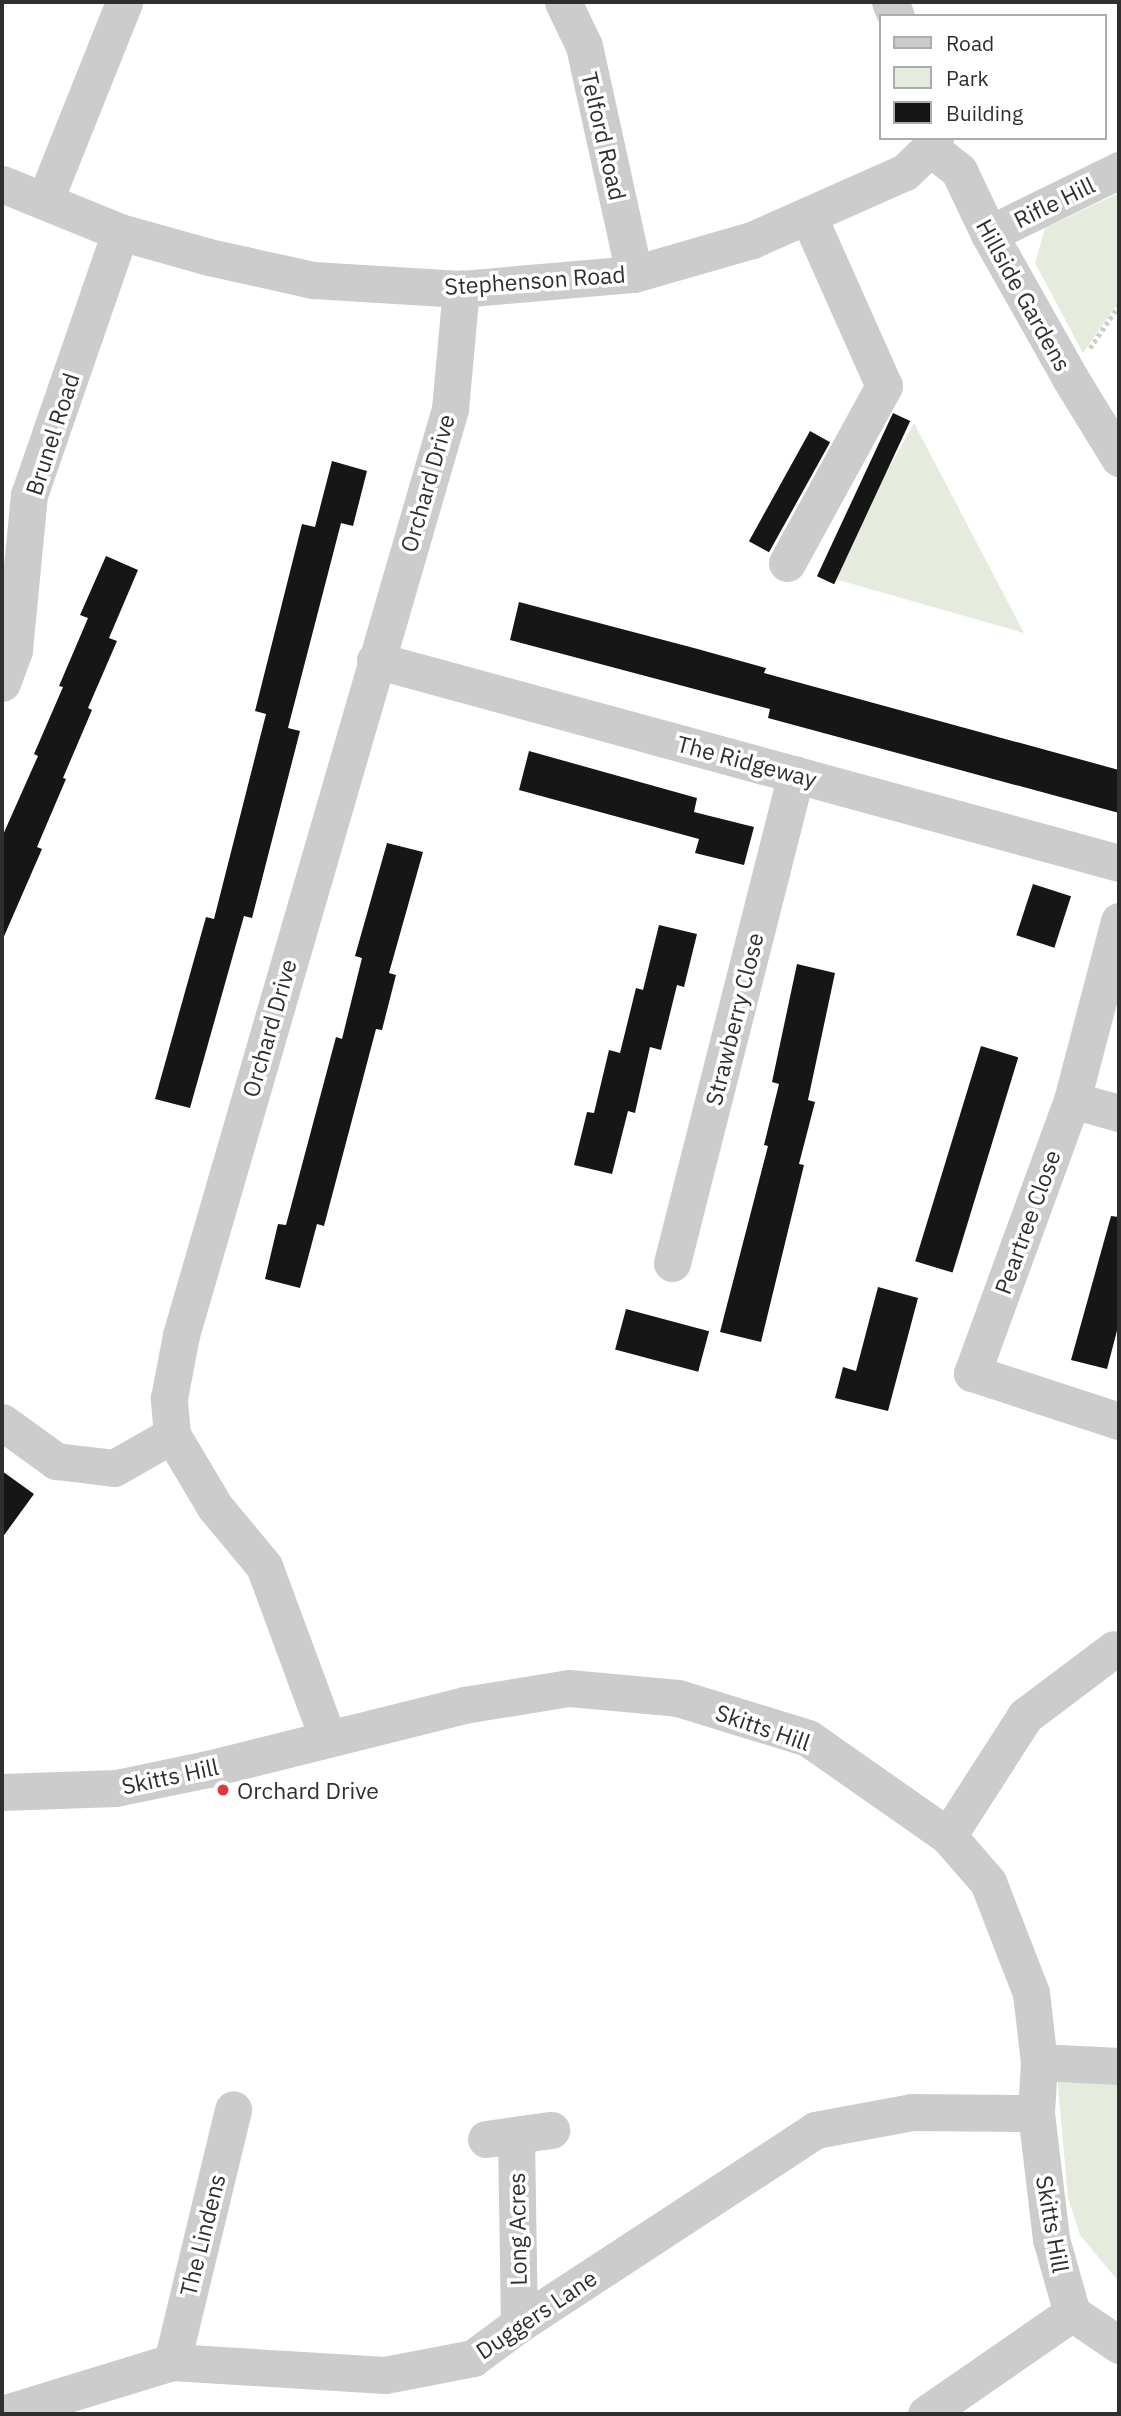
<!DOCTYPE html>
<style>
body{margin:0}
#map{position:relative;width:1121px;height:2416px;overflow:hidden;background:#fff;font-family:"IBM Plex Sans",sans-serif}
div>[style]{position:absolute}
.green>*{inset:0;background:#e5ecdd}
.building>*{inset:0;background:#161616;transform-origin:0 0}
.path>*{height:4.5px;margin-top:-2.25px;transform-origin:0;background:repeating-linear-gradient(90deg,#ccc 0 3.5px,transparent 0 7px)}
.minor>*{height:37px;margin:-18.5px;padding:0 18.5px;transform-origin:18.5px;border-radius:18.5px;background:#ccc}
.dots>*{width:19px;height:19px;translate:-50% -50%;box-sizing:border-box;border:4px solid #fff;border-radius:50%}
span{translate:-50% -50%;white-space:nowrap;text-align:center;line-height:1.15;-webkit-text-stroke:7px #fff;paint-order:stroke}
.street-label{font-size:23px;color:#2f2f2f}
.poi-label{font-size:23px;color:#2f2f2f}
.left{translate:0 -50%;text-align:left}
.frame{position:absolute;inset:0;border:4px solid #2f2f2f;pointer-events:none}
.legend{position:absolute;left:879px;top:14px;width:228px;height:126px;box-sizing:border-box;background:#fff;border:2px solid #acacac;margin:0;padding:9px 12px;list-style:none;font-size:21px;color:#2f2f2f}
.legend li{display:flex;align-items:center;gap:14px;height:35px}
.legend b{width:35px;border:2px solid #acacac}
</style>
<div id="map">
<div class="green">
<i style="clip-path:polygon(1119px 193px,1119px 301px,1083px 353px,1035px 263px,1045px 228px)"></i>
<i style="clip-path:polygon(914px 423px,1024px 633px,828px 577px)"></i>
<i style="clip-path:polygon(1057px 2075px,1119px 2075px,1119px 2282px,1080px 2235px,1068px 2198px)"></i>
</div>
<div class="building">
<i style="left:893px;top:413px;width:19px;height:180px;rotate:25deg"></i>
<i style="left:810px;top:431px;width:23px;height:126px;rotate:29deg"></i>
<i style="clip-path:polygon(332px 461px,367px 471px,353px 526px,341px 523px,288px 728px,300px 731px,252px 918px,244px 916px,190px 1108px,155px 1099px,206px 917px,214px 919px,266px 714px,255px 711px,302px 524px,315px 527px)"></i>
<i style="clip-path:polygon(106px 556px,138px 570px,109px 638px,117px 641px,88px 708px,92px 710px,63px 778px,66px 779px,37px 847px,42px 849px,2px 941px,2px 837px,38px 756px,34px 754px,63px 687px,59px 686px,88px 618px,80px 615px)"></i>
<i style="clip-path:polygon(519px 602px,694px 648px,766px 668px,764px 673px,1119px 770px,1119px 813px,768px 718px,770px 709px,510px 640px)"></i>
<i style="clip-path:polygon(529px 751px,697px 798px,694px 812px,754px 827px,744px 865px,695px 853px,699px 839px,519px 790px)"></i>
<i style="clip-path:polygon(387px 843px,423px 852px,389px 973px,396px 975px,382px 1030px,376px 1029px,324px 1226px,317px 1224px,300px 1288px,265px 1279px,278px 1224px,286px 1225px,336px 1037px,342px 1039px,362px 958px,355px 956px)"></i>
<i style="left:1033px;top:884px;width:40px;height:54px;rotate:18deg"></i>
<i style="clip-path:polygon(659px 925px,697px 934px,684px 987px,677px 985px,661px 1050px,650px 1047px,635px 1113px,628px 1111px,612px 1174px,574px 1165px,587px 1112px,594px 1113px,609px 1050px,620px 1053px,636px 988px,643px 990px)"></i>
<i style="clip-path:polygon(797px 964px,835px 973px,808px 1100px,815px 1102px,799px 1164px,804px 1165px,761px 1342px,720px 1332px,768px 1146px,764px 1145px,779px 1084px,772px 1082px)"></i>
<i style="left:981px;top:1046px;width:39px;height:225px;rotate:17deg"></i>
<i style="clip-path:polygon(1111px 1216px,1119px 1217px,1119px 1323px,1107px 1369px,1071px 1360px)"></i>
<i style="clip-path:polygon(878px 1287px,918px 1298px,888px 1411px,835px 1398px,843px 1367px,856px 1371px)"></i>
<i style="left:626px;top:1309px;width:86px;height:42px;rotate:15deg"></i>
<i style="clip-path:polygon(2px 1471px,34px 1494px,2px 1538px)"></i>
</div>
<div class="path">
<i style="left:1090px;top:348px;width:52px;rotate:-56deg"></i>
</div>
<div class="minor">
<i style="left:563px;top:2px;width:49px;rotate:64.5deg"></i>
<i style="left:584px;top:46px;width:233px;rotate:77.6deg"></i>
<i style="left:890px;top:2px;width:15px;rotate:67deg"></i>
<i style="left:930px;top:148px;width:37px;rotate:38deg"></i>
<i style="left:959px;top:171px;width:70px;rotate:64.5deg"></i>
<i style="left:989px;top:234px;width:165px;rotate:60.6deg"></i>
<i style="left:1070px;top:378px;width:94px;rotate:58.5deg"></i>
<i style="left:2px;top:184px;width:127px;rotate:22.1deg"></i>
<i style="left:120px;top:232px;width:92px;rotate:15.7deg"></i>
<i style="left:209px;top:257px;width:107px;rotate:12.5deg"></i>
<i style="left:313px;top:280px;width:148px;rotate:3.5deg"></i>
<i style="left:461px;top:289px;width:174px;rotate:-5deg"></i>
<i style="left:634px;top:274px;width:123px;rotate:-16.1deg"></i>
<i style="left:752px;top:240px;width:167px;rotate:-24deg"></i>
<i style="left:905px;top:172px;width:35px;rotate:-44deg"></i>
<i style="left:930px;top:148px;width:11px;rotate:-63deg"></i>
<i style="left:45px;top:200px;width:213px;rotate:-68.2deg"></i>
<i style="left:989px;top:234px;width:145px;rotate:-26.2deg"></i>
<i style="left:787px;top:563px;width:202px;rotate:-61.3deg"></i>
<i style="left:884px;top:386px;width:187px;rotate:-114deg"></i>
<i style="left:375px;top:660px;width:771px;rotate:15.26deg"></i>
<i style="left:2px;top:683px;width:35px;rotate:-70deg"></i>
<i style="left:14px;top:650px;width:156px;rotate:-84.5deg"></i>
<i style="left:29px;top:495px;width:278px;rotate:-70.9deg"></i>
<i style="left:1119px;top:921px;width:185px;rotate:104.7deg"></i>
<i style="left:1072px;top:1100px;width:291px;rotate:110.1deg"></i>
<i style="left:972px;top:1373px;width:155px;rotate:18.1deg"></i>
<i style="left:1072px;top:1100px;width:49px;rotate:15.5deg"></i>
<i style="left:672px;top:1263px;width:504px;rotate:-75.77deg"></i>
<i style="left:2px;top:1422px;width:67px;rotate:35.8deg"></i>
<i style="left:56px;top:1461px;width:58px;rotate:6.9deg"></i>
<i style="left:114px;top:1468px;width:67px;rotate:-29.6deg"></i>
<i style="left:328px;top:1739px;width:184px;rotate:-110.3deg"></i>
<i style="left:264px;top:1566px;width:77px;rotate:-129.7deg"></i>
<i style="left:215px;top:1507px;width:84px;rotate:-120.8deg"></i>
<i style="left:172px;top:1435px;width:37px;rotate:-95deg"></i>
<i style="left:169px;top:1398px;width:64px;rotate:-79.2deg"></i>
<i style="left:181px;top:1335px;width:964px;rotate:-73.8deg"></i>
<i style="left:450px;top:409px;width:121px;rotate:-84.8deg"></i>
<i style="left:2px;top:1792px;width:114px;rotate:-2deg"></i>
<i style="left:116px;top:1788px;width:94px;rotate:-11.7deg"></i>
<i style="left:208px;top:1769px;width:264px;rotate:-14deg"></i>
<i style="left:464px;top:1705px;width:106px;rotate:-9.2deg"></i>
<i style="left:569px;top:1688px;width:109px;rotate:5.2deg"></i>
<i style="left:678px;top:1698px;width:136px;rotate:17.1deg"></i>
<i style="left:808px;top:1738px;width:171px;rotate:35deg"></i>
<i style="left:948px;top:1836px;width:61px;rotate:49deg"></i>
<i style="left:988px;top:1882px;width:119px;rotate:68.8deg"></i>
<i style="left:1031px;top:1993px;width:69px;rotate:83.4deg"></i>
<i style="left:1039px;top:2062px;width:51px;rotate:93.4deg"></i>
<i style="left:1036px;top:2113px;width:127px;rotate:83.2deg"></i>
<i style="left:1051px;top:2239px;width:77px;rotate:74.2deg"></i>
<i style="left:1072px;top:2313px;width:57px;rotate:34.2deg"></i>
<i style="left:948px;top:1836px;width:143px;rotate:-57.3deg"></i>
<i style="left:1025px;top:1716px;width:111px;rotate:-37deg"></i>
<i style="left:1039px;top:2062px;width:80px;rotate:2.9deg"></i>
<i style="left:516px;top:2135px;width:189px;rotate:89.1deg"></i>
<i style="left:486px;top:2139px;width:66px;rotate:-7.9deg"></i>
<i style="left:172px;top:2362px;width:260px;rotate:-76.4deg"></i>
<i style="left:2px;top:2414px;width:178px;rotate:-17deg"></i>
<i style="left:172px;top:2362px;width:213px;rotate:3.5deg"></i>
<i style="left:385px;top:2375px;width:90px;rotate:-10.9deg"></i>
<i style="left:473px;top:2358px;width:57px;rotate:-36.5deg"></i>
<i style="left:519px;top:2324px;width:354px;rotate:-33.2deg"></i>
<i style="left:815px;top:2130px;width:99px;rotate:-10.5deg"></i>
<i style="left:912px;top:2112px;width:124px;rotate:0.5deg"></i>
<i style="left:926px;top:2414px;width:178px;rotate:-34.7deg"></i>
</div>
<div class="dots">
<i style="left:223px;top:1790px;background:#e13642"></i>
</div>
<div class="street-label">
<span style="left:604px;top:136px;rotate:77deg">Telford Road</span>
<span style="left:1054px;top:202px;rotate:-26deg">Rifle Hill</span>
<span style="left:535px;top:280px;rotate:-4deg">Stephenson Road</span>
<span style="left:1024px;top:295px;rotate:61deg">Hillside Gardens</span>
<span style="left:52px;top:434px;rotate:-72deg">Brunel Road</span>
<span style="left:427px;top:483px;rotate:-74deg">Orchard Drive</span>
<span style="left:747px;top:761px;rotate:15deg">The Ridgeway</span>
<span style="left:734px;top:1019px;rotate:-76deg">Strawberry Close</span>
<span style="left:269px;top:1028px;rotate:-74deg">Orchard Drive</span>
<span style="left:1027px;top:1222px;rotate:-70deg">Peartree Close</span>
<span style="left:763px;top:1727px;rotate:19deg">Skitts Hill</span>
<span style="left:170px;top:1776px;rotate:-12deg">Skitts Hill</span>
<span style="left:1053px;top:2224px;rotate:80deg">Skitts Hill</span>
<span style="left:517px;top:2229px;rotate:-91deg">Long Acres</span>
<span style="left:202px;top:2235px;rotate:-76deg">The Lindens</span>
<span style="left:536px;top:2314px;rotate:-34deg">Duggers Lane</span>
</div>
<div class="poi-label">
<span class="left" style="left:237px;top:1790px">Orchard Drive</span>
</div>
<div class="frame"></div>
<ul class="legend">
<li><b style="height:9px;background:#ccc"></b>Road</li>
<li><b style="height:19px;background:#e5ecdd"></b>Park</li>
<li><b style="height:19px;background:#161616"></b>Building</li>
</ul>
</div>
